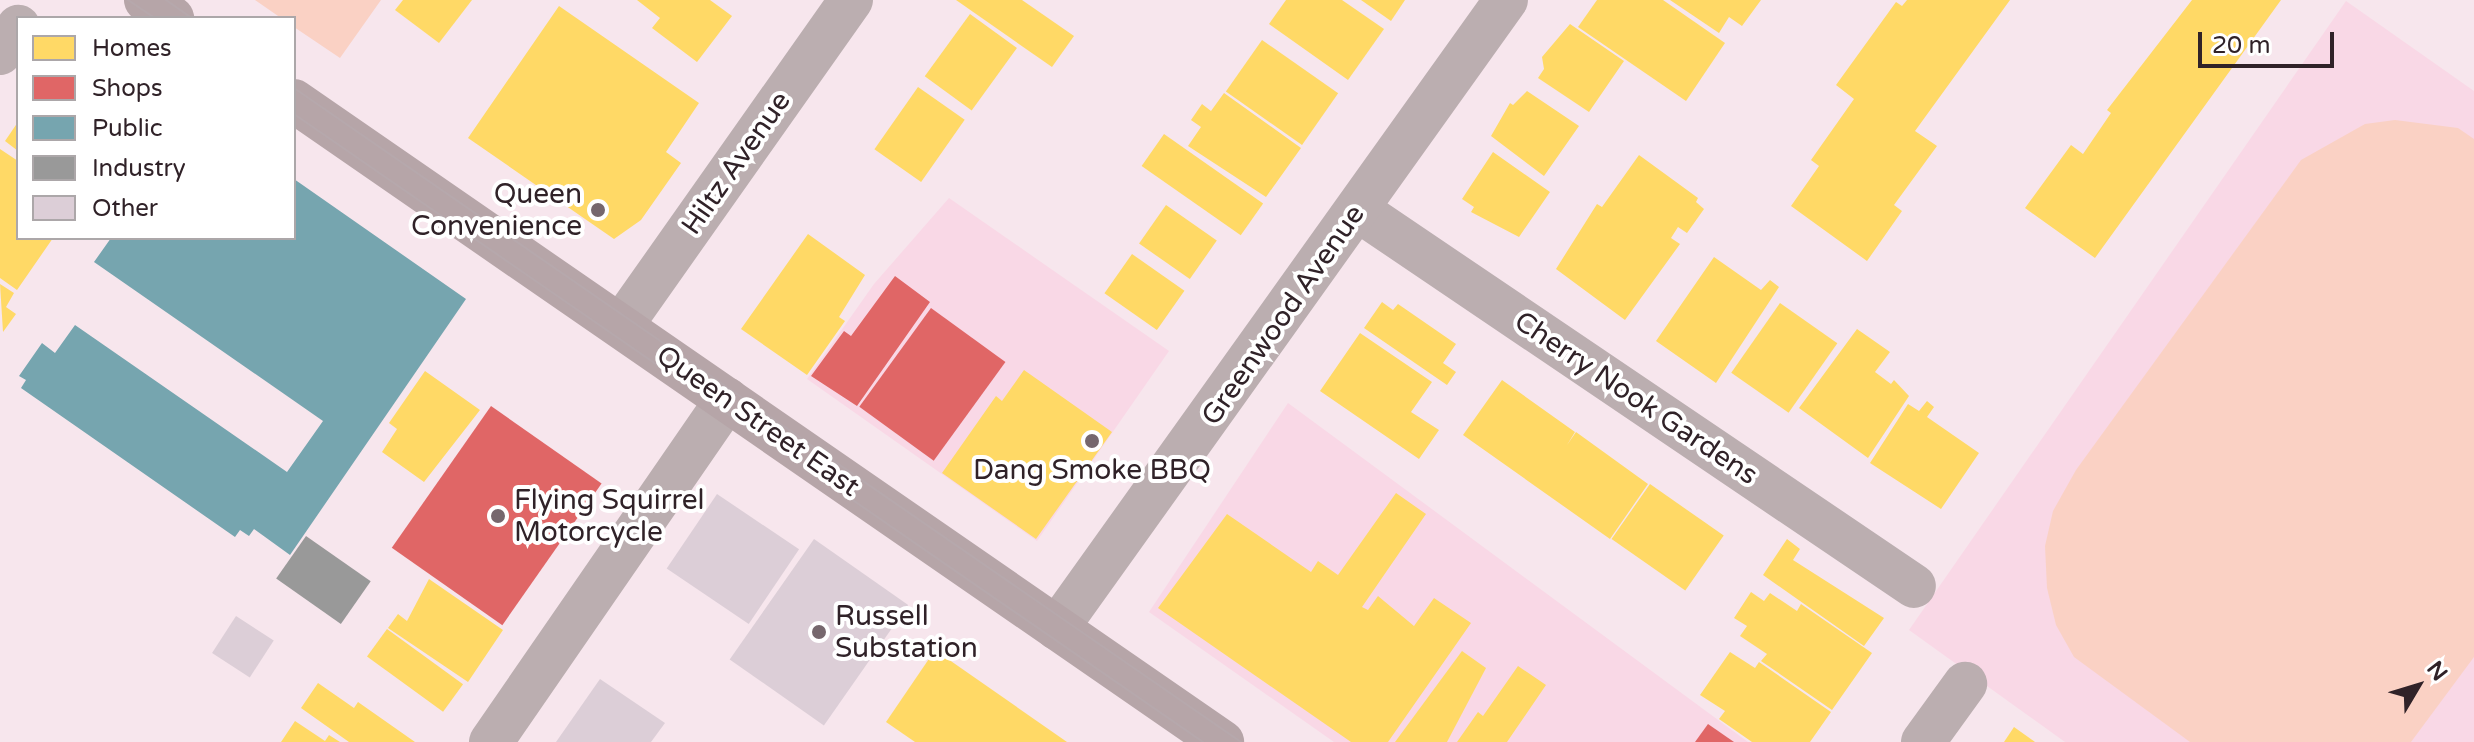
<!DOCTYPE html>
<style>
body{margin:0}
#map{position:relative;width:2474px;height:742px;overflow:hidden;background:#f7e6ed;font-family:"Varela Round",sans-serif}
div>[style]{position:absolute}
.built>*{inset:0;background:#f9d8e6}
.green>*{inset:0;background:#fad1c4}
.homes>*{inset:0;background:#ffd966;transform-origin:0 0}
.shops>*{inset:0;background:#e06666;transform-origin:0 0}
.public>*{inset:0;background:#76a5af}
.industry>*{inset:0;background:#999;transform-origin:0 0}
.building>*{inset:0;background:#dcced7;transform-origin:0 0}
.minor>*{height:44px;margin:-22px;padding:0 22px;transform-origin:22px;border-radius:22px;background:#bbaeb0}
.major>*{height:44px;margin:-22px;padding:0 22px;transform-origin:22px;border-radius:22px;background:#b6a5a8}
.tram>*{height:2px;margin:-1px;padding:0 1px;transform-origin:1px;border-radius:1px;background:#b6a8ac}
.dots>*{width:22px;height:22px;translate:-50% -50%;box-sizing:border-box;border:4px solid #fff;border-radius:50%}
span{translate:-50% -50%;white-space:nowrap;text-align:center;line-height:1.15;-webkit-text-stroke:8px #fff;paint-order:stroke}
.street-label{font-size:28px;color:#302228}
.poi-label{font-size:28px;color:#302228}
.right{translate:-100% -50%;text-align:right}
.left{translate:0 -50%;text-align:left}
.legend{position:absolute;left:16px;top:16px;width:280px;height:224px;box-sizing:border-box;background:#fff;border:2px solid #aca7a9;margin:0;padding:10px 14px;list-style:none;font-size:24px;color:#302228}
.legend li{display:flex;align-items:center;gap:16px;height:40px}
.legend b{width:40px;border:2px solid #aca7a9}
.north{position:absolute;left:2378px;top:646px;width:80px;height:80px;-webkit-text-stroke:6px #fff;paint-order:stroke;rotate:52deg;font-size:22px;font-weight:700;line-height:32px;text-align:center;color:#302228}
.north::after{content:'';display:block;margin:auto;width:28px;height:36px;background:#302228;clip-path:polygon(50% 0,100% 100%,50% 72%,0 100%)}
.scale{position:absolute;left:2198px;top:32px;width:136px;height:36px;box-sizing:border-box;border:4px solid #302228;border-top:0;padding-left:10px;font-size:24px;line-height:28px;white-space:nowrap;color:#302228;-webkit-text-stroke:6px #fff;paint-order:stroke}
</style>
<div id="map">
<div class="built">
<i style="clip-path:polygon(2346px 1px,2474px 91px,2474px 742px,2065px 742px,1909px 630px)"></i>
<i style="clip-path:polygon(949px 198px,1169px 351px,1037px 541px,807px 379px,874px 284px)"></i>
<i style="clip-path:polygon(1288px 403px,1748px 742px,1334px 742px,1149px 612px)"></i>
</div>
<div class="green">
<i style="clip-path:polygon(255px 0,381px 0,340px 58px,294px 27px,294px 18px,281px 18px)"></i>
<i style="clip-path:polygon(2395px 120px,2458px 128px,2474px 139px,2474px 657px,2411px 742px,2190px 742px,2074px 657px,2056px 625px,2047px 588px,2045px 546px,2053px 511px,2076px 470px,2301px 160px,2365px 124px)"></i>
</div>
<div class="homes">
<i style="clip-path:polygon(403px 0,472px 0,439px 43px,395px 10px)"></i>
<i style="clip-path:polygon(637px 0,710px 0,732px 16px,697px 62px,652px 28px,660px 18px)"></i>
<i style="clip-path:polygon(956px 0,1022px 0,1074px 36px,1052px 67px)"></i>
<i style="clip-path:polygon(1286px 0,1342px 0,1384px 29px,1348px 80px,1269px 24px)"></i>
<i style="clip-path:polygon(1361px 0,1405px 0,1391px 21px)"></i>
<i style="clip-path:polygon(1597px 0,1663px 0,1725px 43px,1686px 101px,1578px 27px)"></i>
<i style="clip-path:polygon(1670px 0,1761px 0,1742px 26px,1729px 17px,1719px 33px)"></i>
<i style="clip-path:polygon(1907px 0,2010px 0,1915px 131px,1937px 146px,1894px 205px,1902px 211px,1867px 261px,1791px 206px,1819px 166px,1811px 160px,1854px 99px,1836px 85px,1896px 2px,1902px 6px)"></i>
<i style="clip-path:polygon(2192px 0,2281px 0,2095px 258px,2025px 208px,2071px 145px,2083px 154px,2111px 113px,2107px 110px)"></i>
<i style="clip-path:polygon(559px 6px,699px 103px,666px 152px,681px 163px,641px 220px,614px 239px,468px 138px)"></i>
<i style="left:970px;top:14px;width:58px;height:77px;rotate:36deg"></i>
<i style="clip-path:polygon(1570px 24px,1624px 61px,1589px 112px,1538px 78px,1544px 69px,1542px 57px)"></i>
<i style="left:1262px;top:40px;width:93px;height:63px;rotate:35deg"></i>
<i style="left:918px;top:87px;width:57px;height:76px;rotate:35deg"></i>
<i style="clip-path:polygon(1527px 91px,1579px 126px,1544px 176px,1491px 136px,1510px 103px,1513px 105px)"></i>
<i style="clip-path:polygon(1224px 93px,1301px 148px,1266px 197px,1188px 146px,1201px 127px,1191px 120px,1202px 104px,1211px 111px)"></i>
<i style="clip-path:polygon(18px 122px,18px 151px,5px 141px)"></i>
<i style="left:1164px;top:134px;width:121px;height:39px;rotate:35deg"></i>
<i style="clip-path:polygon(0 149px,18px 161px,18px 238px,53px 238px,17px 290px,0 278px)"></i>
<i style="clip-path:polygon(1493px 152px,1550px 192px,1519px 237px,1471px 212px,1474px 207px,1462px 199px)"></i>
<i style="clip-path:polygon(1639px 155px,1698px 198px,1696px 202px,1704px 209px,1687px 233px,1678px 227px,1671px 238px,1680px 244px,1625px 320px,1556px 269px,1597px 204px,1602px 207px)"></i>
<i style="left:1166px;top:205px;width:62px;height:47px;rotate:35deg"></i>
<i style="clip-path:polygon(808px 234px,865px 275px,839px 317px,845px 321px,807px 375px,741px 329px)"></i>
<i style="left:1132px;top:254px;width:64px;height:48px;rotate:35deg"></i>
<i style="clip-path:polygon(1714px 257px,1761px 290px,1770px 280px,1779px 287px,1716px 383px,1656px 341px)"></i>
<i style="clip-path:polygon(0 284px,14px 293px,6px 307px,16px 314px,3px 332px)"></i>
<i style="clip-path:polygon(1382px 302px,1393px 310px,1398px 304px,1456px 344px,1443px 363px,1456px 372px,1447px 385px,1364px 328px)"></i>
<i style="left:1780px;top:303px;width:70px;height:85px;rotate:35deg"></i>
<i style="clip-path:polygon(1857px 329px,1890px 352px,1875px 372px,1891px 384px,1894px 380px,1909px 396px,1868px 458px,1799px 408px)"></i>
<i style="clip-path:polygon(1360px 333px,1432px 382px,1411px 412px,1439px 430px,1419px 459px,1320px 391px)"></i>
<i style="clip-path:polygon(1024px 370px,1112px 432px,1036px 539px,942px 473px,996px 396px,1002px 401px)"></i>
<i style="clip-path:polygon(425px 371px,480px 410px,424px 482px,382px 452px,397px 429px,389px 423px)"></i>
<i style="clip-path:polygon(1502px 380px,1575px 432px,1567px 445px,1576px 432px,1648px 484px,1610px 539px,1463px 435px)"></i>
<i style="clip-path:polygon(1927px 401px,1934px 407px,1927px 417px,1979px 453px,1941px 509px,1870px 463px,1908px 404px,1919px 411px)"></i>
<i style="left:1650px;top:484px;width:90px;height:67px;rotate:35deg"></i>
<i style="clip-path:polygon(1396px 493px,1426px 514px,1362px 607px,1368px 610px,1378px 596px,1414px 626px,1434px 598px,1471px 623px,1388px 742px,1351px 742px,1158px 608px,1227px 514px,1311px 572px,1318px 561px,1338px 575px)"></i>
<i style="clip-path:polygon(1787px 539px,1800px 549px,1793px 560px,1884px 618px,1864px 646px,1763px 575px)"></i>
<i style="clip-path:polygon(429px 579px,503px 630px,468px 682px,388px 628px,398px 614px,407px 621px)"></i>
<i style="clip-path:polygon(1751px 592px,1764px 601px,1770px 593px,1797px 611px,1801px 604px,1872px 653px,1832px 710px,1761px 661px,1767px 654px,1740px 636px,1747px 626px,1734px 618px)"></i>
<i style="left:387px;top:629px;width:94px;height:34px;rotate:36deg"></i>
<i style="clip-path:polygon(935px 650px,1067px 742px,915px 742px,886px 722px)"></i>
<i style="clip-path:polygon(1462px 651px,1486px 668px,1447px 742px,1395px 742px)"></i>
<i style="clip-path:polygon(1730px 652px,1755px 668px,1759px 662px,1831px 712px,1810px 742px,1752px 742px,1719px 719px,1725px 711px,1700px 695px)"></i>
<i style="clip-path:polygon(1518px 666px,1546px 685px,1507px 742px,1457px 742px,1478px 712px,1483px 716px)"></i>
<i style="clip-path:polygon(318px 683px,354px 708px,358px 702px,415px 742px,349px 742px,301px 708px)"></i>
<i style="clip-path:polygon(295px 721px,325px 741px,329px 735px,340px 742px,281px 742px)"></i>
<i style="clip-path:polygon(2014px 727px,2035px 742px,2004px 742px)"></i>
</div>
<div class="shops">
<i style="clip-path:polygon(895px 276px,930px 302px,857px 406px,811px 376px,844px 331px,851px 336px)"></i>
<i style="left:931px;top:308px;width:92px;height:122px;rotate:36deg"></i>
<i style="left:491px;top:406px;width:135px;height:173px;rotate:35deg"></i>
<i style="clip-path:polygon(1708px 724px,1734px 742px,1695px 742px)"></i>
</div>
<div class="public">
<i style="clip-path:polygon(294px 179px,466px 299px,290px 555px,254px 529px,249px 536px,240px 530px,235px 537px,21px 388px,26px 380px,19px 376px,42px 343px,55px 353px,75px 325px,287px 472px,323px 421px,94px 262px,111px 238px,294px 238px)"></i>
</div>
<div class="industry">
<i style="left:306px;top:536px;width:79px;height:52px;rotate:35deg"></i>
</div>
<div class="building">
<i style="left:717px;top:494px;width:99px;height:90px;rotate:34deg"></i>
<i style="left:814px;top:539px;width:115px;height:147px;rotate:35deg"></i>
<i style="left:236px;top:616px;width:45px;height:44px;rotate:33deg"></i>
<i style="clip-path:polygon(600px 679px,665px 723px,651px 742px,556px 742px)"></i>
</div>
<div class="minor">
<i style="left:0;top:53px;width:32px;rotate:-55deg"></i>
<i style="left:1358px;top:210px;width:671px;rotate:34.07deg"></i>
<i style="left:621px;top:326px;width:399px;rotate:-54.8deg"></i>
<i style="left:1057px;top:628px;width:772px;rotate:-54.44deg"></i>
<i style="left:491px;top:742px;width:416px;rotate:-55.4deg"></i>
<i style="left:1923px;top:742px;width:72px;rotate:-54.1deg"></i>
</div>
<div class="major">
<i style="left:146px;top:0;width:32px;rotate:35deg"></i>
<i style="left:294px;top:101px;width:1128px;rotate:34.63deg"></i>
</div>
<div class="tram">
<i style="left:128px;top:0;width:32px;rotate:34deg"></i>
<i style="left:166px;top:0;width:32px;rotate:35deg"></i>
<i style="left:294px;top:88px;width:1151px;rotate:34.63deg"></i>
<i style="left:294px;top:114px;width:1105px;rotate:34.64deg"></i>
</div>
<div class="dots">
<i style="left:598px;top:210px;background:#76676d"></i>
<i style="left:1092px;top:441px;background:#76676d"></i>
<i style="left:498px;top:516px;background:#76676d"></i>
<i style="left:819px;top:632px;background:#76676d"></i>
</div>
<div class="street-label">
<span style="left:736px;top:163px;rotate:-55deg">Hiltz Avenue</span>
<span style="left:1283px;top:315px;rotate:-55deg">Greenwood Avenue</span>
<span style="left:1636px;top:398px;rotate:34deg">Cherry Nook Gardens</span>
<span style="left:758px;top:421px;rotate:35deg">Queen Street East</span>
</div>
<div class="poi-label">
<span class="right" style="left:582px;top:210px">Queen<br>Convenience</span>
<span style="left:1092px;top:470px">Dang Smoke BBQ</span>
<span class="left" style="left:514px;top:516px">Flying Squirrel<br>Motorcycle</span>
<span class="left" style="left:835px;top:632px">Russell<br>Substation</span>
</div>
<ul class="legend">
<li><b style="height:22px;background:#ffd966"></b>Homes</li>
<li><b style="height:22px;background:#e06666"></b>Shops</li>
<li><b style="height:22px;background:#76a5af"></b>Public</li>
<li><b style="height:22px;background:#999"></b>Industry</li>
<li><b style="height:22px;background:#dcced7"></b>Other</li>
</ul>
<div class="north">N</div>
<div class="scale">20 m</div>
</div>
